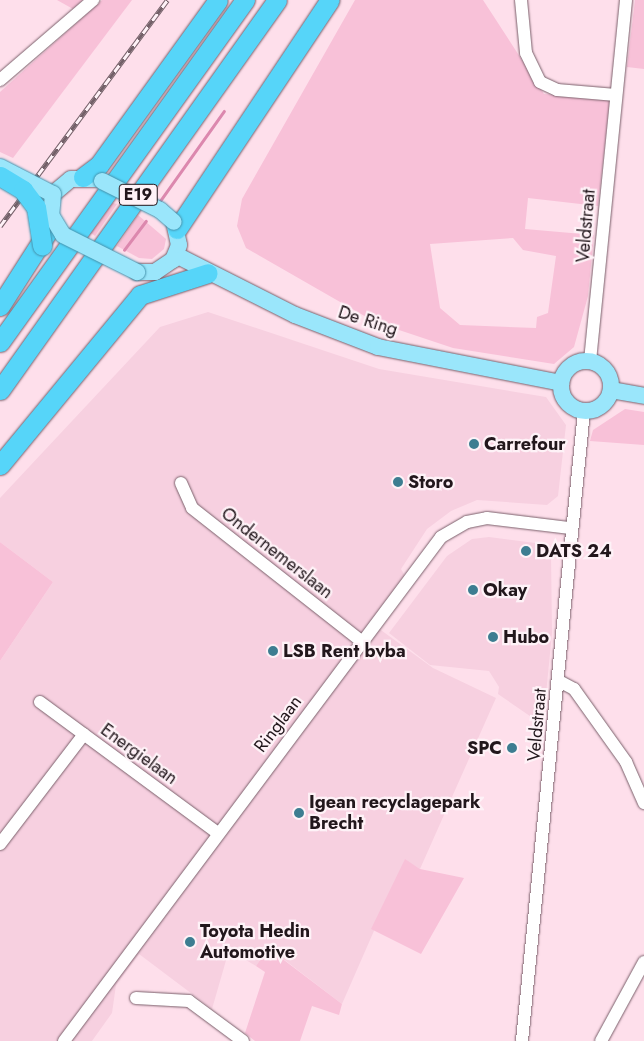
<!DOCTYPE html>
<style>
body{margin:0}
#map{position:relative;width:644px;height:1041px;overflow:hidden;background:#fedfeb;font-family:Jost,sans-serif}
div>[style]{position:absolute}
.built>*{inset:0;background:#f7d0e0}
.green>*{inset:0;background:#f8c1d8}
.stream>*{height:2.5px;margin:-1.25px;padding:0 1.25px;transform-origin:1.25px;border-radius:1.25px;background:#dc88ae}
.roads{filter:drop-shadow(0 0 1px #7a606b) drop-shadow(0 0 1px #7a606b)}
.minor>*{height:12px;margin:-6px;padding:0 6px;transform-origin:6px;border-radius:6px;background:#fff}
.major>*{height:16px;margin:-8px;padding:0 8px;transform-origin:8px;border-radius:8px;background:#9ae6fb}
.major>.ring{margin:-8px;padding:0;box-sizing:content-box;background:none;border:16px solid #9ae6fb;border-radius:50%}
.highway>*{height:19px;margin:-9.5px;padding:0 9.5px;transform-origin:9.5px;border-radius:9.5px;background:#56d5f9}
.rail>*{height:4.5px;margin-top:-2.25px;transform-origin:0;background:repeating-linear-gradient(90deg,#fef2f7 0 8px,#736068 0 16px);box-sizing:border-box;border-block:1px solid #736068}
.bridges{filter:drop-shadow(0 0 1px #4492ac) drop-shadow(0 0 1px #4492ac)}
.major-bridge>*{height:16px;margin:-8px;padding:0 8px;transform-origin:8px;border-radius:8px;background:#9ae6fb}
.highway-bridge>*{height:19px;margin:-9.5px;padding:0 9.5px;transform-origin:9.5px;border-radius:9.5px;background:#56d5f9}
.dots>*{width:14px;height:14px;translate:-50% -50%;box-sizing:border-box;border:2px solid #fef2f7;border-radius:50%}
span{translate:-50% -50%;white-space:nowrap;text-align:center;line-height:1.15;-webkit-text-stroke:4.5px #fef2f7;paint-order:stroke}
.shield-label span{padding:1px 4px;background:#fef2f7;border:1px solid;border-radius:4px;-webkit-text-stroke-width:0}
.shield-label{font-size:16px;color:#22171c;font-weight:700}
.street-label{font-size:18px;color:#22171c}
.poi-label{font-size:18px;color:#22171c;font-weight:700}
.left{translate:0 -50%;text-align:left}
.right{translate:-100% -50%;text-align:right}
</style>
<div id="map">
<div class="built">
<i style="clip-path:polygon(208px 312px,379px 369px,546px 397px,566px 425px,558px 496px,547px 505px,477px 500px,451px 511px,427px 529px,401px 569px,407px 580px,374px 625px,433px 668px,496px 698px,420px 869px,405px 860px,342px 1004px,269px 948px,256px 966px,229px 950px,212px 1009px,139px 954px,116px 985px,112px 1013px,92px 1041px,0 1041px,0 661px,53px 582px,0 542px,0 498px,160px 327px)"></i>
<i style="clip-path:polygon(489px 537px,543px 544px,551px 554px,552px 633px,543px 725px,498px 694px,499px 687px,489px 671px,430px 665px,389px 633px,447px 556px,472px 539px)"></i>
</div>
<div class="green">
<i style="clip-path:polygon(57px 0,83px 0,73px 9px)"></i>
<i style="clip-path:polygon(102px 0,132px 0,13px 158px,0 152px,0 92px)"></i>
<i style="clip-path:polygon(evenodd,355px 0,483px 0,544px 94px,610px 99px,598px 206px,528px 198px,525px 229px,594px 235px,588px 296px,574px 347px,554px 364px,453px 348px,375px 322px,246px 248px,237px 226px,242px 199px,355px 0,513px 238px,523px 250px,556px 256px,548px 313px,537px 317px,536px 328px,460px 325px,440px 308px,430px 244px,513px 238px)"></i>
<i style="clip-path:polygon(635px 0,644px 0,644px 69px,627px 67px)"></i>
<i style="clip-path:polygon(113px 203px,117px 204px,95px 236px,91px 233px)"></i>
<i style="clip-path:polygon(138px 215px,166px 239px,164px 249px,152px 259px,139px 258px,117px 246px)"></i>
<i style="clip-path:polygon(625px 409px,644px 412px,644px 445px,590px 441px,593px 430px)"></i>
<i style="clip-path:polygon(0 542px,53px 582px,0 661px)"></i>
<i style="clip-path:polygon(405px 859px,420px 869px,464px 878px,421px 954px,371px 929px)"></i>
<i style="clip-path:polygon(268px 948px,342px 1004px,339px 1015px,312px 1006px,300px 1041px,255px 1041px,245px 1033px,265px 972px,256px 966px)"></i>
</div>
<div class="stream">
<i style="left:160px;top:201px;width:110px;rotate:-54.6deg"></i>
<i style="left:124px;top:250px;width:36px;rotate:-53deg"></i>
</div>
<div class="roads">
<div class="minor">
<i style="left:521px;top:0;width:53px;rotate:84.6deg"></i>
<i style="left:526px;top:53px;width:32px;rotate:64deg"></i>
<i style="left:540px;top:82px;width:19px;rotate:25deg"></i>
<i style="left:557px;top:90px;width:59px;rotate:4.8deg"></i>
<i style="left:0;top:80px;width:123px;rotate:-40.7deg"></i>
<i style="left:590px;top:361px;width:363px;rotate:-84.3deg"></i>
<i style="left:181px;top:483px;width:27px;rotate:66deg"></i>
<i style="left:192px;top:508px;width:216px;rotate:38.2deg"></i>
<i style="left:559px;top:681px;width:17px;rotate:28deg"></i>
<i style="left:574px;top:689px;width:90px;rotate:54.5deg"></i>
<i style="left:626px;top:762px;width:45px;rotate:66.3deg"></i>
<i style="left:40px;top:702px;width:221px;rotate:36.4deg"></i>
<i style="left:0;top:844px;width:138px;rotate:-52.6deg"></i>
<i style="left:136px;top:998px;width:53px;rotate:3.2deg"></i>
<i style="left:189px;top:1001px;width:67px;rotate:36.5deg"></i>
<i style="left:64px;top:1041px;width:629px;rotate:-53.2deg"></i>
<i style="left:441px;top:537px;width:30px;rotate:-30deg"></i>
<i style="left:467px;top:522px;width:20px;rotate:-11deg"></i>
<i style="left:487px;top:518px;width:84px;rotate:6.9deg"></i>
<i style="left:522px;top:1041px;width:633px;rotate:-84.38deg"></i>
<i style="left:601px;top:1041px;width:90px;rotate:-61.4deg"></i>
</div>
<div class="major">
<i style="left:53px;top:194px;width:23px;rotate:-40deg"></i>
<i style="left:71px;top:179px;width:24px"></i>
<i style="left:176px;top:255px;width:133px;rotate:26.8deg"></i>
<i style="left:295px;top:315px;width:89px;rotate:21.1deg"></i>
<i style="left:378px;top:347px;width:187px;rotate:11.1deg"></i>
<i style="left:137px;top:272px;width:18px"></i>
<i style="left:155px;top:272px;width:22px;rotate:-34deg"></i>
<i style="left:173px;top:260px;width:16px;rotate:-68deg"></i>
<i style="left:179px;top:245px;width:24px;rotate:-102deg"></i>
<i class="ring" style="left:561px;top:361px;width:34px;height:34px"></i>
<i style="left:611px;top:390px;width:34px;rotate:10deg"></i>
</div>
<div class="highway">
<i style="left:83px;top:177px;width:20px;rotate:-37deg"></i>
<i style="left:99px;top:165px;width:203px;rotate:-54.2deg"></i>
<i style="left:177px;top:229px;width:275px;rotate:-56.3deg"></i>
<i style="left:0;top:306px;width:89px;rotate:-57.4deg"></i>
<i style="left:0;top:342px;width:421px;rotate:-54.4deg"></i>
<i style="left:0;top:390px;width:478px;rotate:-54.6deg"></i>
<i style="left:0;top:465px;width:220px;rotate:-50.5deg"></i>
<i style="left:140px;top:295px;width:71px;rotate:-17.9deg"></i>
</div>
</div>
<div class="rail">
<i style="left:0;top:226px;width:281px;rotate:-53.5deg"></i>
</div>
<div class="bridges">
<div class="major-bridge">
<i style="left:0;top:167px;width:59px;rotate:27deg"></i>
<i style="left:53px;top:194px;width:21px;rotate:95deg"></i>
<i style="left:51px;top:215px;width:23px;rotate:59deg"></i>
<i style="left:63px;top:235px;width:83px;rotate:26.6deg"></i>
<i style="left:102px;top:181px;width:65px;rotate:26.6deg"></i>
<i style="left:160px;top:210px;width:18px;rotate:41deg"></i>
</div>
<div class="highway-bridge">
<i style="left:0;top:176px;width:27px;rotate:31deg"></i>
<i style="left:23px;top:190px;width:21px;rotate:53deg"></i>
<i style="left:36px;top:207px;width:39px;rotate:81deg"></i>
</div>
</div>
<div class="dots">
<i style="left:474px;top:444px;background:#3d7d91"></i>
<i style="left:398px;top:482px;background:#3d7d91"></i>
<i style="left:526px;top:551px;background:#3d7d91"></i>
<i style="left:473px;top:590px;background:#3d7d91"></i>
<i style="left:493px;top:637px;background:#3d7d91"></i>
<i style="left:273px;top:651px;background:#3d7d91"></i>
<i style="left:512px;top:748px;background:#3d7d91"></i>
<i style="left:299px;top:813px;background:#3d7d91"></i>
<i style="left:190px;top:942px;background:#3d7d91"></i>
</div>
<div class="shield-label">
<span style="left:138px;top:195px">E19</span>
</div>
<div class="street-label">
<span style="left:586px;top:226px;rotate:-85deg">Veldstraat</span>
<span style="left:368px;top:321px;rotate:18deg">De Ring</span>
<span style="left:277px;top:553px;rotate:38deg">Ondernemerslaan</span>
<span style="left:278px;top:724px;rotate:-53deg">Ringlaan</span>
<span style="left:537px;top:725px;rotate:-85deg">Veldstraat</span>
<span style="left:139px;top:754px;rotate:36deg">Energielaan</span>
</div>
<div class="poi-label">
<span class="left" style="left:484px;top:444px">Carrefour</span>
<span class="left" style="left:408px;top:482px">Storo</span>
<span class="left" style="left:536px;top:551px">DATS 24</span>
<span class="left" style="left:483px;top:590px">Okay</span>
<span class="left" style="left:503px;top:637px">Hubo</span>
<span class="left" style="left:283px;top:651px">LSB Rent bvba</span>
<span class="right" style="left:502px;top:748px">SPC</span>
<span class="left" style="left:309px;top:813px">Igean recyclagepark<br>Brecht</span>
<span class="left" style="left:200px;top:942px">Toyota Hedin<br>Automotive</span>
</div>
</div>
